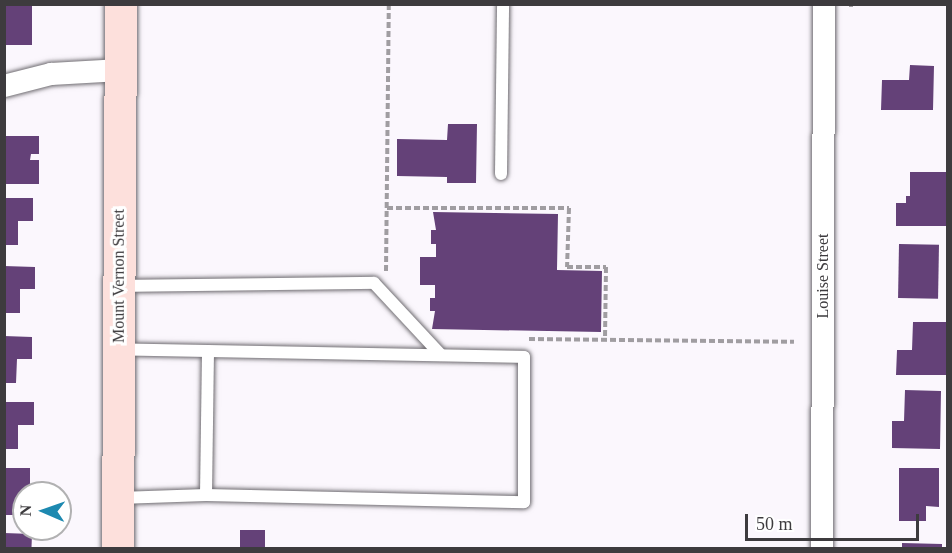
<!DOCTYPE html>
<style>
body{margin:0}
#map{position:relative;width:952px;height:553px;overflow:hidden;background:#fbf7fd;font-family:Georgia,serif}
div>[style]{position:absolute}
.building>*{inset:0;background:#644178;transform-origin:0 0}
.path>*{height:4px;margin-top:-2px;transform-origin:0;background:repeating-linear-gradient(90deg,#a09da1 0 6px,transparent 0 9px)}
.roads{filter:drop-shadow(0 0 2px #706d72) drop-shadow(0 0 2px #706d72)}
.lane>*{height:12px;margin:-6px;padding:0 6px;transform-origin:6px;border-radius:6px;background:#fff}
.street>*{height:22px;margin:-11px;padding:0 11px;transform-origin:11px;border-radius:11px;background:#fff}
.secondary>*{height:32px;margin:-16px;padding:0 16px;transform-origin:16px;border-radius:16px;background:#fde0dc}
span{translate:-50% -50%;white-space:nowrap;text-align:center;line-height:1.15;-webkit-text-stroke:6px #fff;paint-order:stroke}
.street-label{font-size:16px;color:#3d3b3e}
.frame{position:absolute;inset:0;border:6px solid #3d3b3e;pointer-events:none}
.north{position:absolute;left:12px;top:481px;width:60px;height:60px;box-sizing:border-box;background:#fff;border:2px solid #b1b1b2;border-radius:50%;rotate:272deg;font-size:16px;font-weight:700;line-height:24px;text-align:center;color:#3d3b3e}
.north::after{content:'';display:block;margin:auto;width:21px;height:27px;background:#1d89b0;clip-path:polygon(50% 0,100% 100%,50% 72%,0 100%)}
.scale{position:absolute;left:745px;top:514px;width:174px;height:27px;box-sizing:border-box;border:3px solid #3d3b3e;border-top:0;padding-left:8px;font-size:18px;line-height:21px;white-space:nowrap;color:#3d3b3e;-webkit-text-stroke:4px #fff;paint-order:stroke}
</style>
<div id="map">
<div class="building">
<i style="left:4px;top:4px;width:28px;height:41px"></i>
<i style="clip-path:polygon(910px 65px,934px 66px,933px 110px,881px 110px,882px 80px,909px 80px)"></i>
<i style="clip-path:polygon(448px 124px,477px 124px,476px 183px,447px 183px,447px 177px,397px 176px,397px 139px,447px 140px)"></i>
<i style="clip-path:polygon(4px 136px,39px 136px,39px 154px,31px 154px,30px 160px,39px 160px,39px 184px,4px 184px)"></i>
<i style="clip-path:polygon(910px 172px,948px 172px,948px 226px,896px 226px,896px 203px,906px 203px,906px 196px,910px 196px)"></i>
<i style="clip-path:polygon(4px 198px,33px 198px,33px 221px,18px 221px,18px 245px,4px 245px)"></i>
<i style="clip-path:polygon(433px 212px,558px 214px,557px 270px,602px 271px,601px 332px,432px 329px,435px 311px,430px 311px,430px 298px,435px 298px,435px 285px,420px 285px,420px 257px,436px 257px,436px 244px,431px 244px,431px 230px,436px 230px)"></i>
<i style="left:899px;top:244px;width:40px;height:54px;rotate:1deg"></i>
<i style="clip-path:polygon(4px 266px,35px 267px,35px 289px,20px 289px,20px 313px,4px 313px)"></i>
<i style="clip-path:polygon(913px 322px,948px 322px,948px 375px,896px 375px,897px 350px,912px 350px)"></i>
<i style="clip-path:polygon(4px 336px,32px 337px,32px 359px,17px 359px,16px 383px,4px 383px)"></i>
<i style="clip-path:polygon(905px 390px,941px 391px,940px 449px,892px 448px,892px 421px,904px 421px)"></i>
<i style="clip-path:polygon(4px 402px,34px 402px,34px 425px,18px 425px,18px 449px,4px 449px)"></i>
<i style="clip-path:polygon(4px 468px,30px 468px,30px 493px,24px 493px,24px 515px,4px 515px)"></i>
<i style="clip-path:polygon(899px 468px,939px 468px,939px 507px,926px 506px,926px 521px,899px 521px)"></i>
<i style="left:240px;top:530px;width:25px;height:18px"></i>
<i style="left:4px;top:533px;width:28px;height:15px;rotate:2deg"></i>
<i style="clip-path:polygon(902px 543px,942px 544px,942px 548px,902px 548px)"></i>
</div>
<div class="path">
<i style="left:795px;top:4px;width:2px;rotate:90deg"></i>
<i style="left:851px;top:7px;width:3px;rotate:-90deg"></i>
<i style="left:387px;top:208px;width:182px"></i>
<i style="left:569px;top:208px;width:59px;rotate:91.9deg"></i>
<i style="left:567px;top:267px;width:39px"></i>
<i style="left:606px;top:267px;width:73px;rotate:90.8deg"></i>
<i style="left:386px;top:271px;width:267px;rotate:-89.4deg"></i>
<i style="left:529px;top:339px;width:265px;rotate:0.6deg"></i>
</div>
<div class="roads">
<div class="lane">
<i style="left:501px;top:174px;width:170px;rotate:-89.3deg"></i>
<i style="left:120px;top:286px;width:254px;rotate:-0.7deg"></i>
<i style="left:374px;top:283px;width:98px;rotate:47.1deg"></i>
<i style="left:206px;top:495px;width:144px;rotate:-89.2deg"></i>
<i style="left:119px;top:498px;width:87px;rotate:-2deg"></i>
<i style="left:206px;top:495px;width:318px;rotate:1.3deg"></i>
<i style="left:524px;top:502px;width:145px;rotate:-90deg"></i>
<i style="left:524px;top:357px;width:404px;rotate:-178.9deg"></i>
</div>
<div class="street">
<i style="left:4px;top:86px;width:49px;rotate:-14.3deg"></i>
<i style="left:51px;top:74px;width:70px;rotate:-3.3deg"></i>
<i style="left:822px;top:548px;width:544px;rotate:-89.79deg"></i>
</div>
<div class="secondary">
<i style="left:118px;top:548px;width:544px;rotate:-89.68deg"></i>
</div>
</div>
<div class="street-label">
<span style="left:119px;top:276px;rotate:-90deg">Mount Vernon Street</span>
<span style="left:823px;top:276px;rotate:-90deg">Louise Street</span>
</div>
<div class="frame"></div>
<div class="north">N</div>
<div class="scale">50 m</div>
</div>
